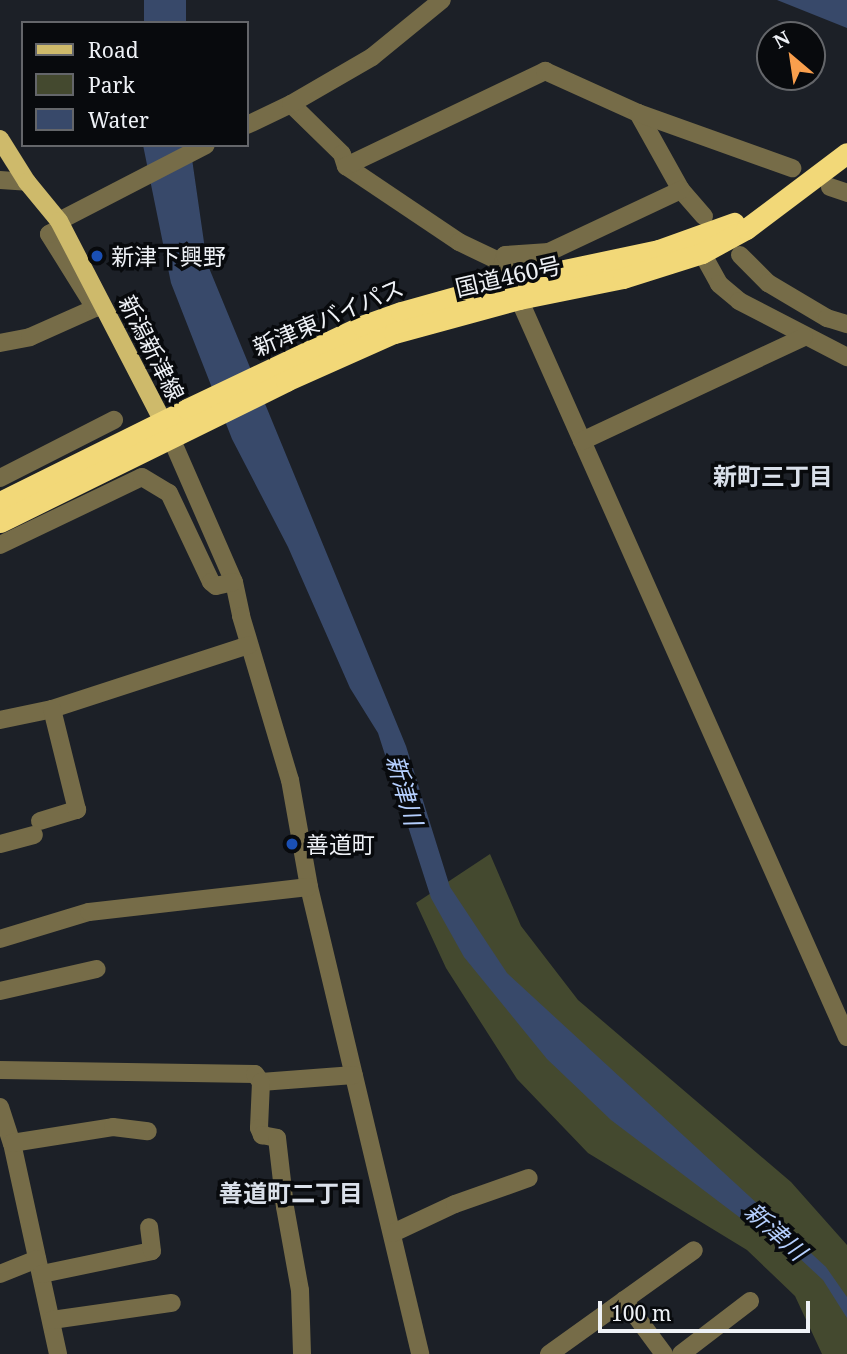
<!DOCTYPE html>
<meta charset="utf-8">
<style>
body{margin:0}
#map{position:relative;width:847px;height:1354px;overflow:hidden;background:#1c2027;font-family:"Noto Serif","Noto Sans JP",serif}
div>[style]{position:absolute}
.green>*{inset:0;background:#44492f}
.water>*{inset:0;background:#38496a;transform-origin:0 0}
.minor>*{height:18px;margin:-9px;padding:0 9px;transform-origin:9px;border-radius:9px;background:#766c48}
.major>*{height:18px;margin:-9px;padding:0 9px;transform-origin:9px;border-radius:9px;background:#ceba6b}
.highway>*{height:21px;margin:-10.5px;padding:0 10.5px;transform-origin:10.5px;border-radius:10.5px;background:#f2d878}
.dots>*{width:19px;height:19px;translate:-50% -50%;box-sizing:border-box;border:4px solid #080a0d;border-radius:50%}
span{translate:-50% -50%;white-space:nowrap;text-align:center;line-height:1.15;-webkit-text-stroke:7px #080a0d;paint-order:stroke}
.poi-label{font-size:23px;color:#eef1f6}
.left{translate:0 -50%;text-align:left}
.street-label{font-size:23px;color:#eef1f6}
.neighbourhood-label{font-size:24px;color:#dae0ea;font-weight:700}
.water-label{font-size:24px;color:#b5cffe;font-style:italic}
.legend{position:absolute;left:21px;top:21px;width:228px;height:126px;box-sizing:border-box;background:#080a0d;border:2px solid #64666a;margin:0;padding:9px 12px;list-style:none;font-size:21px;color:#eef1f6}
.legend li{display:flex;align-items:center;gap:14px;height:35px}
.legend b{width:35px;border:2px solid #64666a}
.north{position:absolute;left:756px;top:21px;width:70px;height:70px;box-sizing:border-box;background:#080a0d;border:2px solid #64666a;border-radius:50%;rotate:331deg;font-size:19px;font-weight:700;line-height:28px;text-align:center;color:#eef1f6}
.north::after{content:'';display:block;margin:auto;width:24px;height:32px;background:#f99f4d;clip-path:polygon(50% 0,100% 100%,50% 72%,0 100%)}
.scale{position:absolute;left:598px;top:1301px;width:212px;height:32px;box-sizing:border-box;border:4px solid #eef1f6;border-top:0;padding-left:9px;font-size:21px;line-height:24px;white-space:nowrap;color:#eef1f6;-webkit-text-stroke:5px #080a0d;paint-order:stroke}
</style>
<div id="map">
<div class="green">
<i style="clip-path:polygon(490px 854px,521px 926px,578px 1000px,791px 1182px,847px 1245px,847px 1354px,822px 1354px,795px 1296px,747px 1250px,588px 1153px,517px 1079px,446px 968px,416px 903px)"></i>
</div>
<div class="water">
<i style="left:144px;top:0;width:42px;height:23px"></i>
<i style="clip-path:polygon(777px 0,847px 0,847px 28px)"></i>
<i style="clip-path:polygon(143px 145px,190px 145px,207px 263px,406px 746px,450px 887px,507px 973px,826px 1267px,847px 1297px,847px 1318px,823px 1280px,796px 1255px,747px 1223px,611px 1120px,547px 1059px,464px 957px,431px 898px,378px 733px,350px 688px,288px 547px,232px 439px,171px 283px)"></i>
</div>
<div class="minor">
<i style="left:291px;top:104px;width:71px;rotate:44.4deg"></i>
<i style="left:342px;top:154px;width:13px;rotate:72deg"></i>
<i style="left:346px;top:166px;width:136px;rotate:33.9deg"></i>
<i style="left:459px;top:242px;width:49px;rotate:25.5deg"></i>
<i style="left:503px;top:263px;width:847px;rotate:66.04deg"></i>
<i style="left:638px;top:113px;width:88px;rotate:60.8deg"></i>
<i style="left:681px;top:190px;width:35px;rotate:49deg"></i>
<i style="left:247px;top:125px;width:49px;rotate:-25.5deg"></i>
<i style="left:291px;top:104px;width:94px;rotate:-30.1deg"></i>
<i style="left:372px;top:57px;width:90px;rotate:-39.2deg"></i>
<i style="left:346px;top:166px;width:221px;rotate:-25.5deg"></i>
<i style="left:545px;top:71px;width:102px;rotate:24.3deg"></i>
<i style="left:638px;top:113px;width:164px;rotate:19.7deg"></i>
<i style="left:0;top:180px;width:27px;rotate:4deg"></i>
<i style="left:830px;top:187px;width:18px;rotate:19deg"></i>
<i style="left:59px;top:221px;width:165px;rotate:-27.3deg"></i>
<i style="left:702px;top:253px;width:35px;rotate:61deg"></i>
<i style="left:719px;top:284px;width:26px;rotate:40deg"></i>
<i style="left:739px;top:301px;width:122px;rotate:27.4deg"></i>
<i style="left:740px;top:255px;width:40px;rotate:45deg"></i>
<i style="left:768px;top:283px;width:69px;rotate:30.7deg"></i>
<i style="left:827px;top:318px;width:21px;rotate:17deg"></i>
<i style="left:503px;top:263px;width:8px;rotate:-76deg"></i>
<i style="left:505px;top:255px;width:44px;rotate:-3.9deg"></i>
<i style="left:549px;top:252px;width:146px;rotate:-25.2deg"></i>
<i style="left:0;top:343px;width:31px;rotate:-11deg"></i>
<i style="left:30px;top:337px;width:71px;rotate:-24deg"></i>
<i style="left:95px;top:308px;width:87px;rotate:-121.9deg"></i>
<i style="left:49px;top:234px;width:15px;rotate:-28deg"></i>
<i style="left:171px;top:438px;width:157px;rotate:66.4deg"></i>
<i style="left:234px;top:582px;width:35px;rotate:78deg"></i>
<i style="left:241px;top:616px;width:171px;rotate:73.4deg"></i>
<i style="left:290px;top:780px;width:109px;rotate:79.9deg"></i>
<i style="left:309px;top:887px;width:480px;rotate:76.6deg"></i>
<i style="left:582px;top:441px;width:245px;rotate:-25.1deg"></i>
<i style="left:0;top:478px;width:128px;rotate:-27deg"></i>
<i style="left:0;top:545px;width:157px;rotate:-25.6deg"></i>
<i style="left:142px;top:477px;width:31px;rotate:31deg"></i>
<i style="left:169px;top:493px;width:98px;rotate:64.7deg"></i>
<i style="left:211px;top:582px;width:6px;rotate:39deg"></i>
<i style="left:216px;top:586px;width:18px;rotate:-13deg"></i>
<i style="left:0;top:720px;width:53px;rotate:-11.9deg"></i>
<i style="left:52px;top:709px;width:207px;rotate:-18deg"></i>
<i style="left:40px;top:821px;width:39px;rotate:-17deg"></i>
<i style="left:77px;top:810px;width:104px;rotate:-103.9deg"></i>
<i style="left:0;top:844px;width:35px;rotate:-15deg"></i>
<i style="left:0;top:939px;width:93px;rotate:-16.9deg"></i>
<i style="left:89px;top:912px;width:221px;rotate:-6.5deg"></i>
<i style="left:0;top:991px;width:99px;rotate:-12.8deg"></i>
<i style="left:0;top:1070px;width:255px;rotate:0.9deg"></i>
<i style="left:255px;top:1074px;width:10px;rotate:53deg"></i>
<i style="left:261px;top:1082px;width:93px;rotate:-4.3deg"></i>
<i style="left:261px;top:1082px;width:46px;rotate:92.5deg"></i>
<i style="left:259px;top:1128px;width:8px;rotate:67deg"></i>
<i style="left:262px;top:1135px;width:15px;rotate:11deg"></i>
<i style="left:277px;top:1138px;width:69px;rotate:83.4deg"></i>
<i style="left:285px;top:1207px;width:84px;rotate:79.8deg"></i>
<i style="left:300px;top:1290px;width:64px;rotate:88.2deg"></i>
<i style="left:0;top:1107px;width:38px;rotate:72deg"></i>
<i style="left:12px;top:1143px;width:216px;rotate:77.7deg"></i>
<i style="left:12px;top:1143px;width:102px;rotate:-9deg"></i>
<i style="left:113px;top:1127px;width:35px;rotate:7deg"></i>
<i style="left:393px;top:1233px;width:68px;rotate:-25.1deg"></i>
<i style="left:455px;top:1204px;width:78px;rotate:-19.4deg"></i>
<i style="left:0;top:1274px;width:40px;rotate:-22deg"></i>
<i style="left:42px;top:1274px;width:112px;rotate:-11.8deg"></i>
<i style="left:152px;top:1251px;width:24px;rotate:-97deg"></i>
<i style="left:624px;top:1300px;width:67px;rotate:53.5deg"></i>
<i style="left:52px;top:1320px;width:121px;rotate:-8.1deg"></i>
<i style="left:549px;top:1354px;width:178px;rotate:-35.6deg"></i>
<i style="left:681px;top:1354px;width:87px;rotate:-37.5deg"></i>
</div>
<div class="major">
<i style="left:0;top:139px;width:51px;rotate:57.9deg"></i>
<i style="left:27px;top:182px;width:50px;rotate:50.6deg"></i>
<i style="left:59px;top:221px;width:237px;rotate:62.6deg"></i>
</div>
<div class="highway">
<i style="left:0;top:502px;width:209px;rotate:-26.4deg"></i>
<i style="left:187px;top:409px;width:194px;rotate:-25.4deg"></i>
<i style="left:362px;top:326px;width:41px;rotate:-19.7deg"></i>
<i style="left:401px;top:312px;width:115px;rotate:-15.6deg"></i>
<i style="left:512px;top:281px;width:150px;rotate:-11.9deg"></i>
<i style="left:659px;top:250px;width:80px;rotate:-19.8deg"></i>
<i style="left:0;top:522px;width:319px;rotate:-26.2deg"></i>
<i style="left:286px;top:381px;width:118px;rotate:-24deg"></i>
<i style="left:394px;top:333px;width:130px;rotate:-15.2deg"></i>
<i style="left:519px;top:299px;width:106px;rotate:-11.4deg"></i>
<i style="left:623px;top:278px;width:83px;rotate:-17.6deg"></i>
<i style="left:702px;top:253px;width:50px;rotate:-28.6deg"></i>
<i style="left:746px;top:229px;width:126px;rotate:-37deg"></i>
</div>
<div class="dots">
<i style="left:97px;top:256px;background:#1a4fb4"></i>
<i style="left:292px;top:844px;background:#1a4fb4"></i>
</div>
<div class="poi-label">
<span class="left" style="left:111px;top:256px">新津下興野</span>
<span class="left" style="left:306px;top:844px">善道町</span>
</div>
<div class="street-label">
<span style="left:508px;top:276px;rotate:-13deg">国道460号</span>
<span style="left:328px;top:317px;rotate:-23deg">新津東バイパス</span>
<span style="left:152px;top:348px;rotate:63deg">新潟新津線</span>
</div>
<div class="neighbourhood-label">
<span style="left:773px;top:476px">新町三丁目</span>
<span style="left:291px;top:1193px">善道町二丁目</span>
</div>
<div class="water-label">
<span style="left:405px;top:790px;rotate:74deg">新津川</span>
<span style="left:776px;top:1231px;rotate:42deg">新津川</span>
</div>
<ul class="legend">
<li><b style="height:9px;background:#ceba6b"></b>Road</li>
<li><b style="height:19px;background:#44492f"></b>Park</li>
<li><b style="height:19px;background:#38496a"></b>Water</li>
</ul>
<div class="north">N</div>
<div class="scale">100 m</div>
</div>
